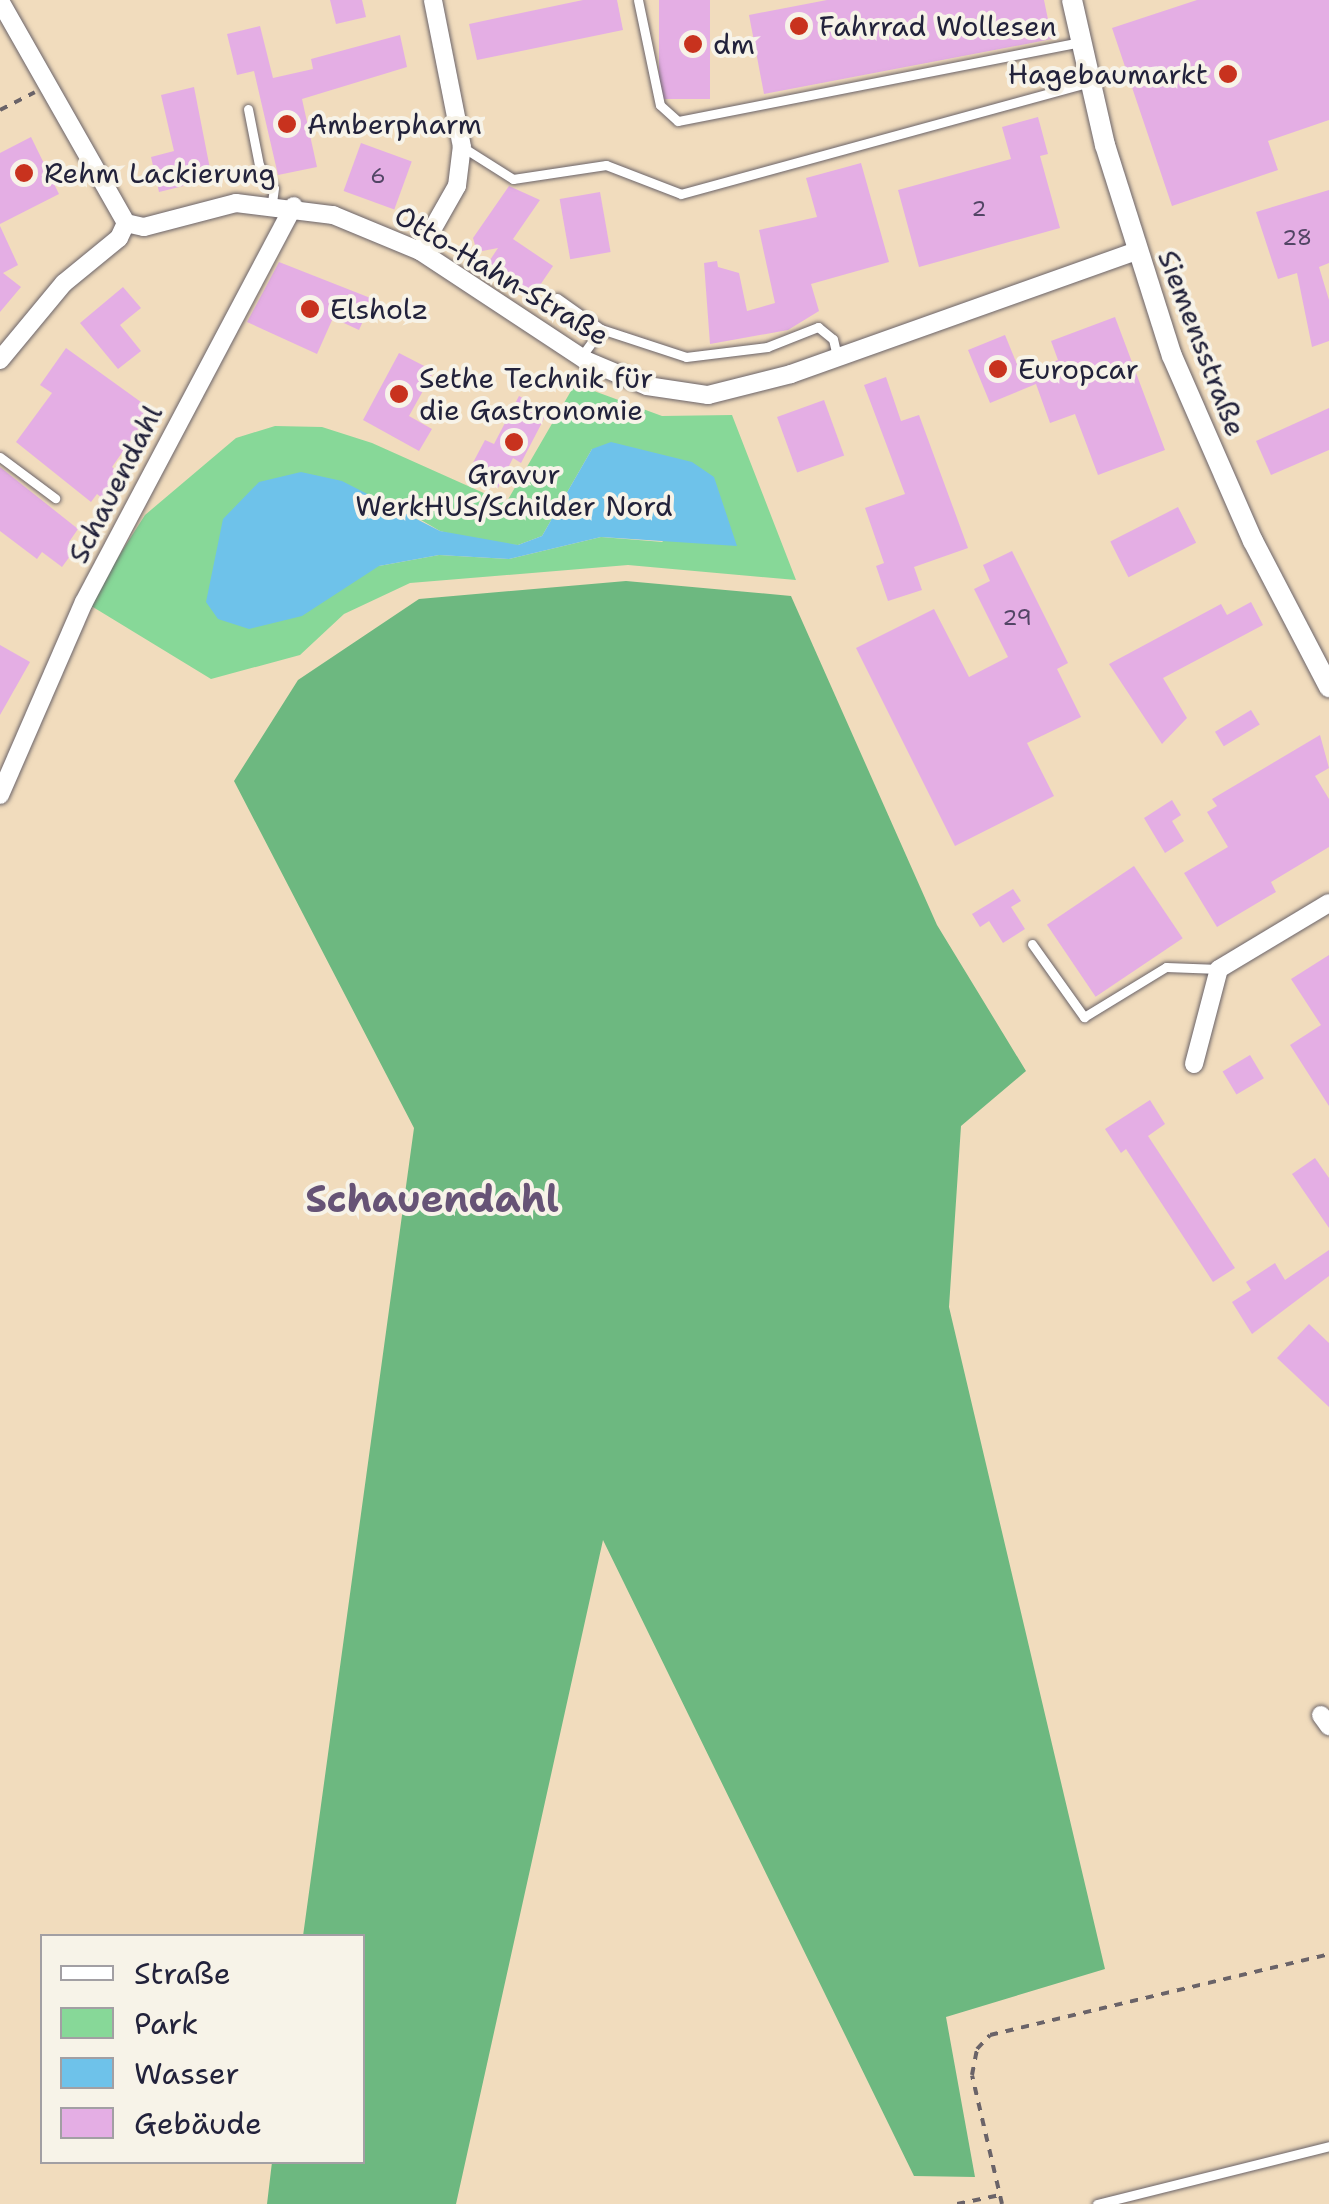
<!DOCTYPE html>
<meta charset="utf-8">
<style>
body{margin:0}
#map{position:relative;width:1329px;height:2204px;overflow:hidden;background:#f1dcbd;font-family:"Shantell Sans",sans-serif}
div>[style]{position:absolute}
.green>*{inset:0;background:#87d898}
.forest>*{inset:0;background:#6db880}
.water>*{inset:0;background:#6ec2ea}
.building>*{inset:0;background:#e4aee4;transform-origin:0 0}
.path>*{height:4px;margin-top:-2px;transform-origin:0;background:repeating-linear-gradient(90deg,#6a6368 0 8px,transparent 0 16px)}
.roads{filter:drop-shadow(0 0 2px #6a6368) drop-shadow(0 0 2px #6a6368)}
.service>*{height:9px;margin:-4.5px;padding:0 4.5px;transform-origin:4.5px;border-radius:4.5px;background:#fff}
.minor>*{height:18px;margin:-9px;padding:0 9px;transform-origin:9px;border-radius:9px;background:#fff}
.tertiary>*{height:20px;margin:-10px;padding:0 10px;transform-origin:10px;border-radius:10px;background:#fff}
.dots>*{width:28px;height:28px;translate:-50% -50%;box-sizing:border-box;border:5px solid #f7f3e8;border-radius:50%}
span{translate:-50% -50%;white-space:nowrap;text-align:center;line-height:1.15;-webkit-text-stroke:8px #f7f3e8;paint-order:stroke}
.number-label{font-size:22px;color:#524565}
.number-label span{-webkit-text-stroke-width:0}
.poi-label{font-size:28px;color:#22223b}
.left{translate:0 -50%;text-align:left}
.right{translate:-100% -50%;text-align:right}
.street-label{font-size:28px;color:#22223b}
.district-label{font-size:38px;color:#665376;font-weight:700}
.legend{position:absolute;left:40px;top:1934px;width:325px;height:230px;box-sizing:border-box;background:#f7f3e8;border:2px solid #a29fa3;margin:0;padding:12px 18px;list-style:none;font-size:30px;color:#22223b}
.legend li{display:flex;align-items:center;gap:20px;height:50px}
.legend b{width:50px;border:2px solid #a29fa3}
</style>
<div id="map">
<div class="green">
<i style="clip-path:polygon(evenodd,575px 384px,662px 416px,732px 415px,796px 580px,628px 565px,410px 583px,344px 614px,300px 655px,211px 679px,88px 604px,145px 515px,236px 438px,275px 426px,322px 427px,372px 443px,506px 503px,575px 384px,592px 449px,663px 542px,601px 537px,509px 559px,439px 555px,379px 566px,390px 502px,440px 531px,485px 543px,518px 545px,542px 536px,592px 449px)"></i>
</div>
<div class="forest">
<i style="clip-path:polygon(626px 581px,791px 596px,937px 925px,1026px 1071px,961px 1126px,949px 1307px,1105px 1969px,946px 2017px,975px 2177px,914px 2176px,603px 1540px,456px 2204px,267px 2204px,272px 2162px,362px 2162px,362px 1936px,303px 1936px,414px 1128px,234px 781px,298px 680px,419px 599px)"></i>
</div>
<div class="water">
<i style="clip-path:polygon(611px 442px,692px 462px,714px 477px,737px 546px,601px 537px,509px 559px,439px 555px,379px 566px,302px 616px,249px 629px,218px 619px,206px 602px,223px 519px,259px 482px,301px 472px,342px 481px,440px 531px,518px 545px,542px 536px,592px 449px)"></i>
</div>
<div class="building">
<i style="clip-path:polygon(330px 0,362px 0,366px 17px,336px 24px)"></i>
<i style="clip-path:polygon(583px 0,617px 0,623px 30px,477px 60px,469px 24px)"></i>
<i style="left:659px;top:0;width:51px;height:99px"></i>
<i style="clip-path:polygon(827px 0,1044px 0,1052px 39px,764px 94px,749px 15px)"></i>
<i style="clip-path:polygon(1197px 0,1329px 0,1329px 120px,1268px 141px,1278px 170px,1172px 206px,1112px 28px)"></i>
<i style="clip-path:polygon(260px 26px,273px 78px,313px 69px,311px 59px,400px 35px,407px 67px,302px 99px,317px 167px,278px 175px,254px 71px,237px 75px,227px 34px)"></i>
<i style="clip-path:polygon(194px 87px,212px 179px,159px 192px,151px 157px,174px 151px,161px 95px)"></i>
<i style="clip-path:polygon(1038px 117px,1048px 154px,1040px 156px,1060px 228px,919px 267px,898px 190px,1011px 159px,1002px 127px)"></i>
<i style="clip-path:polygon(31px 137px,59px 194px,0 224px,0 153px)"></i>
<i style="left:361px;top:143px;width:54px;height:51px;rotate:20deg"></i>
<i style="clip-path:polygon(861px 163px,889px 262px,811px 284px,819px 311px,788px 330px,710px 344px,704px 263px,717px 261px,718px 267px,739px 273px,747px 311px,775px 303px,759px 230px,817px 217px,806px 178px)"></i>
<i style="clip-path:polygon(509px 186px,540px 200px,513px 239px,553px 266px,534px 294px,488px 263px,498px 248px,477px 252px,473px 238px)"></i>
<i style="clip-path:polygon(1329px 190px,1329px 263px,1319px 267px,1329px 300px,1329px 341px,1312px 347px,1297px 273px,1278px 279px,1256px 212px)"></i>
<i style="left:600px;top:192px;width:61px;height:41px;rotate:80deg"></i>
<i style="clip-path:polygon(0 226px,18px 265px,3px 273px,21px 287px,0 312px)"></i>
<i style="clip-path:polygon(279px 262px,373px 299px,359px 330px,333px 318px,317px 354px,247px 322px)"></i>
<i style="clip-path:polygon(123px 287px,141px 308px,120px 325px,141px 351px,118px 369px,80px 323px)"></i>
<i style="clip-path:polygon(1115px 317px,1165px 450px,1098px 475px,1075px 414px,1050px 423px,1036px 384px,990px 403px,968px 350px,1005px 335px,1021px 374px,1058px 360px,1051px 341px)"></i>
<i style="clip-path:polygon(66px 348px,152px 410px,112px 467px,123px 476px,106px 501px,97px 494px,91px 502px,16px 442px,52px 393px,40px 385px)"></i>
<i style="clip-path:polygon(399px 353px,434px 371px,409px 416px,432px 429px,419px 451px,363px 420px)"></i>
<i style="clip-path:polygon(886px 377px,901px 421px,919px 415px,968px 548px,914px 567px,922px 590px,888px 601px,876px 566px,884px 563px,865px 508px,905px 494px,864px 385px)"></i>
<i style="clip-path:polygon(519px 396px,548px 411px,521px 463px,513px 458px,498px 488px,468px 472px,485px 440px,494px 444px)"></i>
<i style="left:824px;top:400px;width:59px;height:50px;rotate:70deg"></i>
<i style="clip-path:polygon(1329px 408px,1329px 450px,1271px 475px,1256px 441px)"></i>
<i style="clip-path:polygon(0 467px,78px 529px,69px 542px,76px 548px,62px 567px,42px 552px,37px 559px,0 531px)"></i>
<i style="left:1178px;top:507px;width:40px;height:76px;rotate:63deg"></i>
<i style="clip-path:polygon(1012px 551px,1068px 663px,1057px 669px,1081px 717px,1027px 743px,1054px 796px,955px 846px,856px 648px,934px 609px,969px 677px,1008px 657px,974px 589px,990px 581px,983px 565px)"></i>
<i style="clip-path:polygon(1251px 602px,1263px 625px,1163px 678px,1187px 718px,1162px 744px,1109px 664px,1221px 604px,1227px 615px)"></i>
<i style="clip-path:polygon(0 645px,30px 662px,0 715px)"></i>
<i style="left:1251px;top:710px;width:17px;height:42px;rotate:59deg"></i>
<i style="clip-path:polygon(1320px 735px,1329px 768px,1315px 776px,1329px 799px,1329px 847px,1271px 882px,1276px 892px,1217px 927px,1184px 873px,1228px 847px,1207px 812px,1217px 806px,1212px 799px)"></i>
<i style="clip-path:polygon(1172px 800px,1181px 815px,1172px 821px,1184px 841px,1165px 853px,1144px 818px)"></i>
<i style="left:1134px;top:866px;width:87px;height:105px;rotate:56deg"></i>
<i style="clip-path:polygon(1013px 889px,1021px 901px,1011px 907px,1025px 929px,1003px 943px,989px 921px,980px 927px,972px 914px)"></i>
<i style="clip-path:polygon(1329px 955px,1329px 1106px,1290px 1045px,1321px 1025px,1291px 979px)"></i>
<i style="left:1250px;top:1055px;width:27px;height:32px;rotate:59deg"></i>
<i style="clip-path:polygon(1150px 1100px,1165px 1124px,1148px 1136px,1235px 1268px,1213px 1282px,1126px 1149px,1121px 1153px,1105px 1129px)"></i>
<i style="clip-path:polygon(1315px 1158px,1329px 1178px,1329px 1228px,1292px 1174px)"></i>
<i style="clip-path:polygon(1329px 1250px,1329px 1276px,1252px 1334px,1232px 1302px,1251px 1290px,1246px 1282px,1275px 1263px,1285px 1280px)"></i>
<i style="clip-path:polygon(1309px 1324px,1329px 1343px,1329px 1407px,1277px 1358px)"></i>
</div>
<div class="path">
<i style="left:0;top:110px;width:39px;rotate:-27deg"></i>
<i style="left:957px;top:2204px;width:44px;rotate:-11.8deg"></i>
<i style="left:1002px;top:2204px;width:132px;rotate:-103.1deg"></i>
<i style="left:972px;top:2075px;width:26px;rotate:-79deg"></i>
<i style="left:977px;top:2049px;width:19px;rotate:-47deg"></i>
<i style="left:990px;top:2035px;width:349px;rotate:-13.4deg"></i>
</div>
<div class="roads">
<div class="service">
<i style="left:638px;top:0;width:107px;rotate:78.2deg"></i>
<i style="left:660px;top:105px;width:24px;rotate:42deg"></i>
<i style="left:678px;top:121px;width:411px;rotate:-11.1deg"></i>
<i style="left:248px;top:109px;width:57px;rotate:78.9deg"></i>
<i style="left:259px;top:165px;width:27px;rotate:57deg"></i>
<i style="left:274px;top:188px;width:15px;rotate:98deg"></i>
<i style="left:464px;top:148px;width:58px;rotate:32.3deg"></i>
<i style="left:513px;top:179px;width:94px;rotate:-8.6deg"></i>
<i style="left:606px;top:165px;width:80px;rotate:21.1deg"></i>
<i style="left:681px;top:194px;width:424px;rotate:-15.3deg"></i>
<i style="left:557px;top:298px;width:54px;rotate:35.2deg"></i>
<i style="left:581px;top:357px;width:34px;rotate:-54deg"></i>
<i style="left:601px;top:329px;width:89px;rotate:18.2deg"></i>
<i style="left:686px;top:357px;width:82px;rotate:-7deg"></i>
<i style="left:767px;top:347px;width:55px;rotate:-21.4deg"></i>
<i style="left:818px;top:327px;width:19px;rotate:39deg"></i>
<i style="left:833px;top:339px;width:18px;rotate:77deg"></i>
<i style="left:0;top:457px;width:69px;rotate:36.7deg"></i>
<i style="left:1032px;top:944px;width:90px;rotate:54.5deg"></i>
<i style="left:1084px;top:1017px;width:96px;rotate:-31.4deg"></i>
<i style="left:1166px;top:967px;width:53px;rotate:2.2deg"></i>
<i style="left:1097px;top:2204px;width:239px;rotate:-14deg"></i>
</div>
<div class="minor">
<i style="left:0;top:1px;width:255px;rotate:60.4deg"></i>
<i style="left:126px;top:223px;width:18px;rotate:13deg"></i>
<i style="left:144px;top:227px;width:95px;rotate:-14.6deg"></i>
<i style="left:236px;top:203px;width:98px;rotate:7.1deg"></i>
<i style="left:333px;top:215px;width:94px;rotate:22.5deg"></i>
<i style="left:420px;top:251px;width:198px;rotate:33.4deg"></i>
<i style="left:585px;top:360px;width:67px;rotate:22.8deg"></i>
<i style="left:647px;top:386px;width:62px;rotate:8.4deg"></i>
<i style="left:708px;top:395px;width:86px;rotate:-14.2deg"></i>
<i style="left:791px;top:374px;width:367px;rotate:-19.6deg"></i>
<i style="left:420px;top:251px;width:75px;rotate:-60.4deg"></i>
<i style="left:457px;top:186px;width:39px;rotate:-83deg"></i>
<i style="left:462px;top:147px;width:150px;rotate:-101.2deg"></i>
<i style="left:0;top:360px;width:100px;rotate:-50.3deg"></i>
<i style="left:64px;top:283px;width:71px;rotate:-39.3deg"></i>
<i style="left:119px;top:238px;width:17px;rotate:-65deg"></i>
<i style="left:0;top:795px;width:210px;rotate:-66.5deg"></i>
<i style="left:84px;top:602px;width:448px;rotate:-62.1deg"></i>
<i style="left:1194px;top:1064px;width:98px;rotate:-75.3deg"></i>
<i style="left:1219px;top:969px;width:128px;rotate:-31deg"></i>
<i style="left:1321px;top:1715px;width:14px;rotate:54deg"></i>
</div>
<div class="tertiary">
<i style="left:1072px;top:0;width:149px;rotate:77.2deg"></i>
<i style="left:1105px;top:145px;width:221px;rotate:72.4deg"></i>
<i style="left:1172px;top:356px;width:202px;rotate:66.4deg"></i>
<i style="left:1253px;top:541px;width:165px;rotate:62.5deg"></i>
</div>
</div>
<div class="dots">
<i style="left:799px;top:26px;background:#c8321e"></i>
<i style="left:693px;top:44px;background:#c8321e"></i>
<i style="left:1228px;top:74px;background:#c8321e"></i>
<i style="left:287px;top:124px;background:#c8321e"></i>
<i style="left:24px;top:173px;background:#c8321e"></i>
<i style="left:310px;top:309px;background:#c8321e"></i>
<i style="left:998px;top:369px;background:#c8321e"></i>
<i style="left:399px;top:394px;background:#c8321e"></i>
<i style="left:514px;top:442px;background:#c8321e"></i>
</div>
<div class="number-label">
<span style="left:378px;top:176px">6</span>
<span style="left:979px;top:209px">2</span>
<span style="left:1297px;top:238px">28</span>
<span style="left:1017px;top:618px">29</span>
</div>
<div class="poi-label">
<span class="left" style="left:819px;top:26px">Fahrrad Wollesen</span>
<span class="left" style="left:713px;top:44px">dm</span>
<span class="right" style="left:1208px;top:74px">Hagebaumarkt</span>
<span class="left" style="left:307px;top:124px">Amberpharm</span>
<span class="left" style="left:44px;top:173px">Rehm Lackierung</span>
<span class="left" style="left:330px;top:309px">Elsholz</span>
<span class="left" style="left:1018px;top:369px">Europcar</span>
<span class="left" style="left:419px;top:394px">Sethe Technik für<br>die Gastronomie</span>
<span style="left:514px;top:490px">Gravur<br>WerkHUS/Schilder Nord</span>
</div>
<div class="street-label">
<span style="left:502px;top:275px;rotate:31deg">Otto-Hahn-Straße</span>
<span style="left:1202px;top:343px;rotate:69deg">Siemensstraße</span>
<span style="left:115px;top:484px;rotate:-63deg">Schauendahl</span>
</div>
<div class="district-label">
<span style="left:432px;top:1199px">Schauendahl</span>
</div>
<ul class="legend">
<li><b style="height:12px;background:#fff"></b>Straße</li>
<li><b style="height:28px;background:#87d898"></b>Park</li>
<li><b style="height:28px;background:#6ec2ea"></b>Wasser</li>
<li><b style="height:28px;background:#e4aee4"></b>Gebäude</li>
</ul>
</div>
